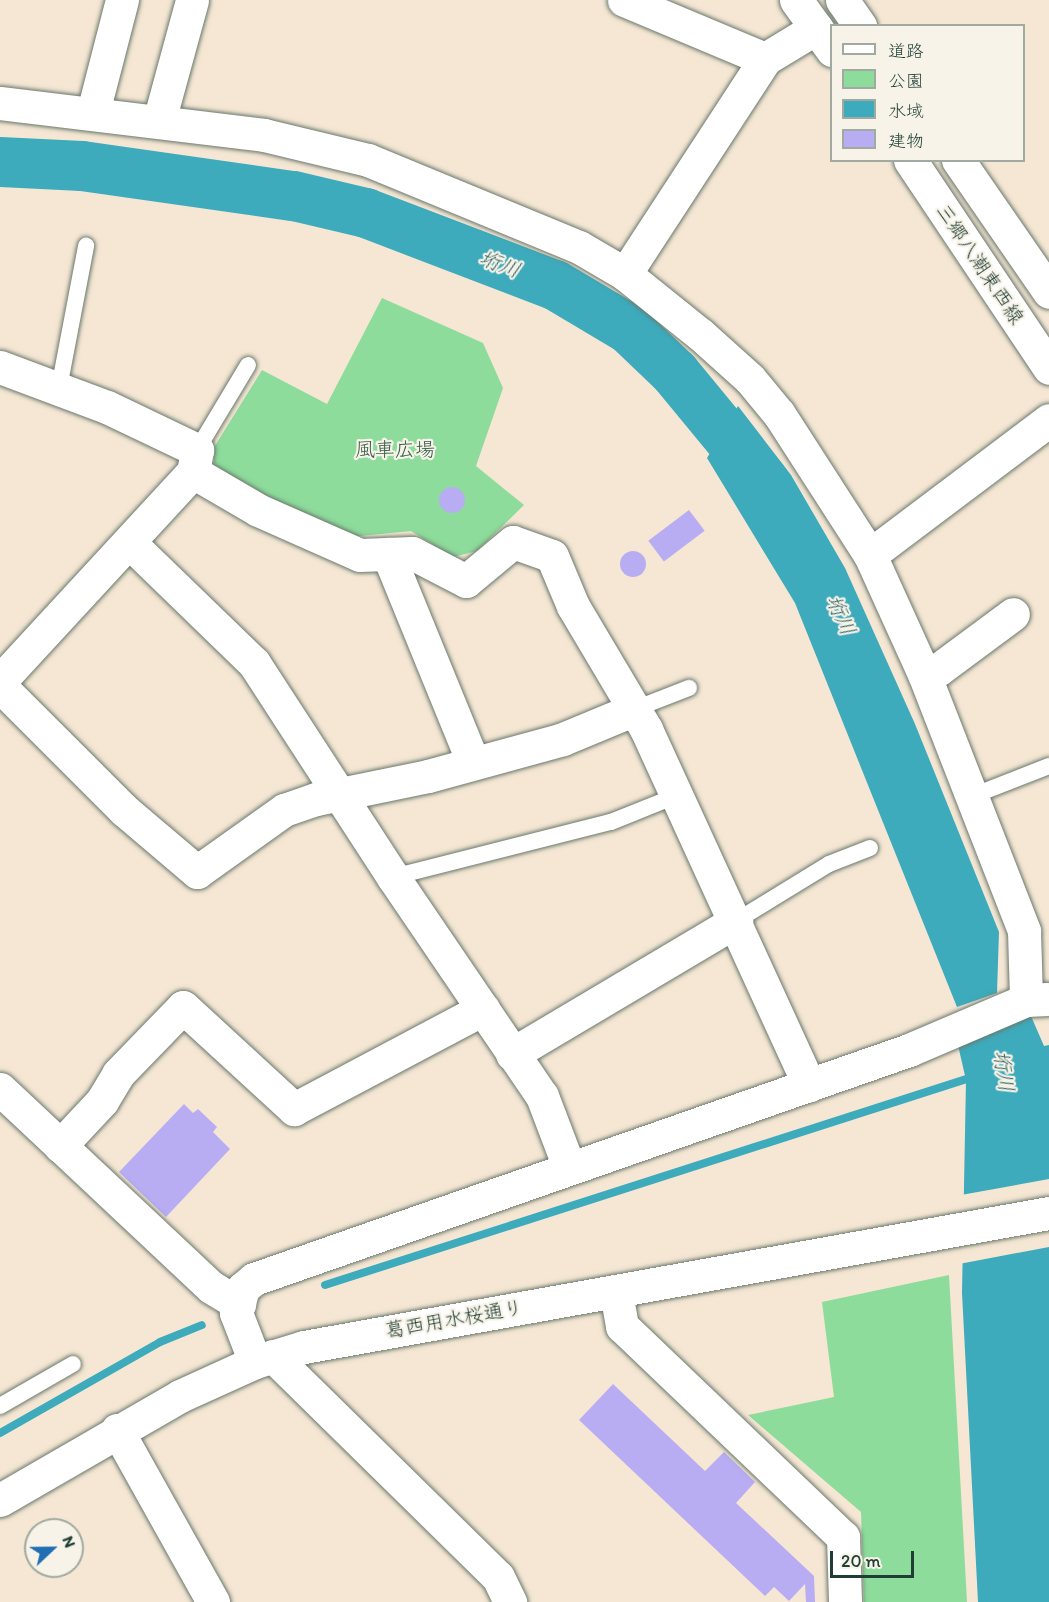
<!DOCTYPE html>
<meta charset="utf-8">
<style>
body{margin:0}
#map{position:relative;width:1049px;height:1602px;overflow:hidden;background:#f5e7d4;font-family:Itim,"Klee One",sans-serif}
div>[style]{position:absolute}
.green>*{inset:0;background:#8ddc9b}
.water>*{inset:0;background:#3dabbc}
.pier>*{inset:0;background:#f5e7d4}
.stream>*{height:8px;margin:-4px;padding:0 4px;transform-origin:4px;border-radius:4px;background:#3dabbc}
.river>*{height:50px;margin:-25px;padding:0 25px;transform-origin:25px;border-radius:25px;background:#3dabbc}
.building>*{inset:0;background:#b8adf3;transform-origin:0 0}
.round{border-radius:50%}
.roads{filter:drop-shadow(0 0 2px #6a786c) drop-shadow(0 0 2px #6a786c)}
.service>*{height:16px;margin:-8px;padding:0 8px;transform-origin:8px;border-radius:8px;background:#fff}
.minor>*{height:33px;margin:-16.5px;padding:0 16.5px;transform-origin:16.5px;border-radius:16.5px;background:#fff}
.tertiary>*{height:33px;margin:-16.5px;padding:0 16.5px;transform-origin:16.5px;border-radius:16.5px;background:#fff}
span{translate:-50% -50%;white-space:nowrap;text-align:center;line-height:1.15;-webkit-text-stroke:4.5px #f7f3e8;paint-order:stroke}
.street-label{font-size:20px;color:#1f3d34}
.park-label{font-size:20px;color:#355d49}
.water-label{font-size:21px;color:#285e5d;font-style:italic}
.legend{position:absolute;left:830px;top:24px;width:195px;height:138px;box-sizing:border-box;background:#f7f3e8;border:2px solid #a1aaa0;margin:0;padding:8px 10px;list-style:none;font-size:18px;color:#1f3d34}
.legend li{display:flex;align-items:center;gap:12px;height:30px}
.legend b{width:30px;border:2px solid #a1aaa0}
.north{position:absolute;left:24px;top:1518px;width:60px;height:60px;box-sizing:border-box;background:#f7f3e8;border:2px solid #a1aaa0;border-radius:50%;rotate:68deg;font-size:16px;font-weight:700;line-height:24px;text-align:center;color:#1f3d34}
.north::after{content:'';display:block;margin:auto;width:21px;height:27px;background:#1f6fb2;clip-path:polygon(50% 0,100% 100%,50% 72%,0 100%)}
.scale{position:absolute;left:830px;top:1551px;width:84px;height:27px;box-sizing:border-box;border:3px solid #1f3d34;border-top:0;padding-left:8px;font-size:18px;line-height:21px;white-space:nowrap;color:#1f3d34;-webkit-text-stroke:4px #f7f3e8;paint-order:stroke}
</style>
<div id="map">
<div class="green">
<i style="clip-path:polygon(382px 298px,483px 343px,503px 388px,476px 466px,524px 505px,477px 551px,453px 557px,411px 531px,350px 537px,215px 471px,213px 449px,262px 370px,327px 404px)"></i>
<i style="clip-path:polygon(949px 1275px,967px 1602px,864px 1602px,861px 1512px,748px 1415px,834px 1397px,822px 1302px)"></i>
</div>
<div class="water">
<i style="clip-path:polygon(738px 406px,791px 475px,845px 568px,915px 724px,999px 932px,997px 993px,957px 1007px,795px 603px,707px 458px)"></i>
<i style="clip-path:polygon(1031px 1016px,1044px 1046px,1049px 1045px,1049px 1602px,978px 1602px,962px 1293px,966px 1080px,957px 1041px)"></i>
</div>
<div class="pier">
<i style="clip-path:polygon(1049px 1179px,1049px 1247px,959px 1264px,961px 1195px)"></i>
</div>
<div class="stream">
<i style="left:325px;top:1285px;width:684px;rotate:-17.8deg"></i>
<i style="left:0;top:1433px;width:184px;rotate:-29.6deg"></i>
<i style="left:160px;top:1342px;width:45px;rotate:-22deg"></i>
</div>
<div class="river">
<i style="left:0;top:162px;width:82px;rotate:2.8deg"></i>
<i style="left:82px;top:166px;width:214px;rotate:8.1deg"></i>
<i style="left:294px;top:196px;width:74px;rotate:13.3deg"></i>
<i style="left:366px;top:213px;width:202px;rotate:20.9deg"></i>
<i style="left:555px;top:285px;width:86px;rotate:30.7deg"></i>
<i style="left:629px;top:329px;width:64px;rotate:43.7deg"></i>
<i style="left:675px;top:373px;width:141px;rotate:50.5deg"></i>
</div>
<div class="building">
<i class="round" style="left:439px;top:487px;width:26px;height:26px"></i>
<i style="left:689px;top:510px;width:26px;height:51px;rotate:53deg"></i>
<i class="round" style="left:620px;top:551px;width:26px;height:26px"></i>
<i style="clip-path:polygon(184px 1104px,193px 1113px,198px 1109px,217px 1127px,213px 1132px,230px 1149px,166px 1217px,119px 1172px)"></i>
<i style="clip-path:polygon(613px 1384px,705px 1471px,724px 1452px,755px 1482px,736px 1503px,814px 1576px,815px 1602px,806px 1602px,805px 1584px,789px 1601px,774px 1587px,765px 1596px,579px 1420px)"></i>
</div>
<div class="roads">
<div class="service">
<i style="left:59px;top:388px;width:145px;rotate:-79.2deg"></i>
<i style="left:197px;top:450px;width:99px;rotate:-59deg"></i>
<i style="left:635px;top:709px;width:58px;rotate:-21.3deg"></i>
<i style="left:970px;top:797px;width:85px;rotate:-21.4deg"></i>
<i style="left:393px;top:877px;width:225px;rotate:-14.2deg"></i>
<i style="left:611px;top:822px;width:72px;rotate:-21.9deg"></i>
<i style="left:736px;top:921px;width:109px;rotate:-31.5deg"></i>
<i style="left:829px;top:864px;width:44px;rotate:-21.3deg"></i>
<i style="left:0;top:1406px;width:84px;rotate:-29.9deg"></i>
</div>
<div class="minor">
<i style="left:624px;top:0;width:153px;rotate:22.7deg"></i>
<i style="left:0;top:103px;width:266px;rotate:6.9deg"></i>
<i style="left:264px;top:135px;width:107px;rotate:13.5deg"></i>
<i style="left:368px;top:160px;width:228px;rotate:22.4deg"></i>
<i style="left:579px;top:247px;width:53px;rotate:30.4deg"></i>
<i style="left:625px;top:274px;width:96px;rotate:38.7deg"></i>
<i style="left:700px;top:334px;width:67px;rotate:42deg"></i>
<i style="left:750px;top:379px;width:45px;rotate:50.4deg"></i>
<i style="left:779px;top:414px;width:168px;rotate:57.2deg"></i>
<i style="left:870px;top:555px;width:131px;rotate:65.6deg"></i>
<i style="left:924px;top:674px;width:276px;rotate:68.7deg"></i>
<i style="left:1024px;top:931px;width:69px;rotate:88.3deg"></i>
<i style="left:93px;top:112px;width:116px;rotate:-75.5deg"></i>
<i style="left:159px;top:121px;width:125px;rotate:-74.7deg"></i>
<i style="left:625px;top:274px;width:257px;rotate:-56.9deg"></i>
<i style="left:765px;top:59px;width:60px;rotate:-31.3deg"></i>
<i style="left:0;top:367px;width:114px;rotate:20.5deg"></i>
<i style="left:107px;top:407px;width:100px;rotate:25.5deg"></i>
<i style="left:197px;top:450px;width:22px;rotate:100deg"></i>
<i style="left:130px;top:543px;width:173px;rotate:44.1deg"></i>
<i style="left:254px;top:663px;width:255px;rotate:57deg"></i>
<i style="left:393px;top:877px;width:265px;rotate:55.8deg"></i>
<i style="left:542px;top:1096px;width:76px;rotate:69.2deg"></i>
<i style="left:388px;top:554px;width:225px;rotate:67.8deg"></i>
<i style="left:870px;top:555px;width:224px;rotate:-37deg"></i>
<i style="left:924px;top:674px;width:16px;rotate:-18deg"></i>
<i style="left:939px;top:669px;width:92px;rotate:-36.6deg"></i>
<i style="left:0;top:681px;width:284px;rotate:-47.3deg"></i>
<i style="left:193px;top:472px;width:75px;rotate:30.3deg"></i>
<i style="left:258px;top:510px;width:111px;rotate:23.8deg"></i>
<i style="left:360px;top:555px;width:52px;rotate:-2.2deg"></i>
<i style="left:412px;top:553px;width:61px;rotate:27.4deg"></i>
<i style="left:466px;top:581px;width:61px;rotate:-39.7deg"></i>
<i style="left:513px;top:542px;width:41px;rotate:19.7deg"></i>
<i style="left:552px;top:556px;width:54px;rotate:67.2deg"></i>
<i style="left:573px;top:606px;width:143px;rotate:59.3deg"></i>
<i style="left:646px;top:729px;width:392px;rotate:65.4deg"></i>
<i style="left:0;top:686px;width:175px;rotate:45deg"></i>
<i style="left:124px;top:810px;width:96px;rotate:40.3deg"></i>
<i style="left:197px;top:872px;width:107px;rotate:-35.5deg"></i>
<i style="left:284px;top:810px;width:34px;rotate:-19deg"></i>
<i style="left:316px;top:799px;width:114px;rotate:-11.6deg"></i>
<i style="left:428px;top:776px;width:140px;rotate:-15.3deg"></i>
<i style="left:563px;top:739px;width:78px;rotate:-22.6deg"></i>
<i style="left:512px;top:1054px;width:261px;rotate:-30.7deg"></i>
<i style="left:0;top:1089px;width:289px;rotate:43.2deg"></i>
<i style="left:211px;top:1287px;width:33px;rotate:31deg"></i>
<i style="left:60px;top:1146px;width:62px;rotate:-47deg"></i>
<i style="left:102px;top:1101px;width:31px;rotate:-59deg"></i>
<i style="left:118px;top:1074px;width:93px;rotate:-45.9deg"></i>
<i style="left:183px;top:1007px;width:151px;rotate:42.6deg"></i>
<i style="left:294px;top:1109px;width:214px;rotate:-27.9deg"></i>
<i style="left:616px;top:1292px;width:35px;rotate:80deg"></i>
<i style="left:622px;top:1326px;width:306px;rotate:43.7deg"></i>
<i style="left:843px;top:1537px;width:65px;rotate:88.2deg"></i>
<i style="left:273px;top:1356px;width:315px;rotate:44.5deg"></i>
<i style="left:498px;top:1577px;width:28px;rotate:64deg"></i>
<i style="left:255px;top:1362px;width:53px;rotate:-111.2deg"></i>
<i style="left:236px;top:1313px;width:26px;rotate:-74deg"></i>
<i style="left:243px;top:1288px;width:14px;rotate:-39deg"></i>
<i style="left:254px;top:1279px;width:694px;rotate:-19.27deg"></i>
<i style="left:909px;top:1050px;width:127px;rotate:-23.1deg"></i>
<i style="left:1026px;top:1000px;width:21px;rotate:-3deg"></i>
<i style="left:117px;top:1430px;width:197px;rotate:60.8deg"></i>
</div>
<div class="tertiary">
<i style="left:796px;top:0;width:62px;rotate:54.2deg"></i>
<i style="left:842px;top:0;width:32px;rotate:55deg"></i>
<i style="left:910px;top:160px;width:250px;rotate:56.2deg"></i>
<i style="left:958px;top:160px;width:160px;rotate:55.4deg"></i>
<i style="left:0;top:1500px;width:208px;rotate:-30deg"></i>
<i style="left:180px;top:1396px;width:82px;rotate:-24.4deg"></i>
<i style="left:255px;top:1362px;width:51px;rotate:-17deg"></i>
<i style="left:304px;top:1347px;width:757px;rotate:-10.2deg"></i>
</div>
</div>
<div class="street-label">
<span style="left:980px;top:264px;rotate:56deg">三郷八潮東西線</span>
<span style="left:454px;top:1319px;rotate:-10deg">葛西用水桜通り</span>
</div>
<div class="park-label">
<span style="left:395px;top:449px">風車広場</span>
</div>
<div class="water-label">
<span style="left:500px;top:264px;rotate:21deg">垳川</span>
<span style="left:841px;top:615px;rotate:66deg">垳川</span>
<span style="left:1004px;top:1071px;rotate:82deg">垳川</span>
</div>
<ul class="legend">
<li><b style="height:8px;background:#fff"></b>道路</li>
<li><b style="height:16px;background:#8ddc9b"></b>公園</li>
<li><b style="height:16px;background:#3dabbc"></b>水域</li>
<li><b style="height:16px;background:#b8adf3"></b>建物</li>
</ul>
<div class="north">N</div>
<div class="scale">20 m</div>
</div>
